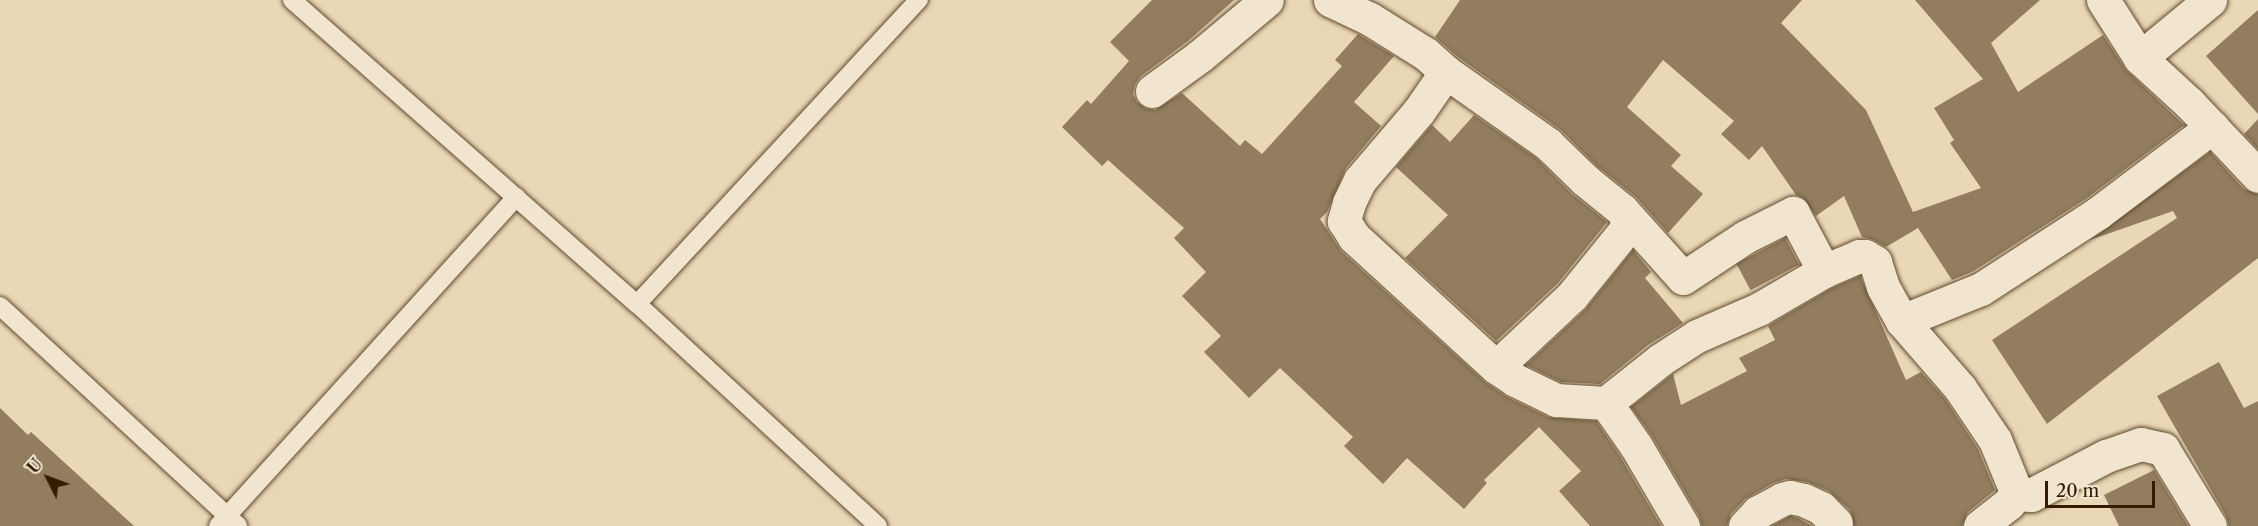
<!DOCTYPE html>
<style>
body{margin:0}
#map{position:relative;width:2258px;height:526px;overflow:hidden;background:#ead7b6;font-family:"Libre Caslon Text",serif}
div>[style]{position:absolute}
.building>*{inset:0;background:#927d5f;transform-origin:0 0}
.roads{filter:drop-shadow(0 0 2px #614b2e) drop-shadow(0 0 2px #614b2e)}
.lane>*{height:18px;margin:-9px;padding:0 9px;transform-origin:9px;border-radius:9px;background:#f1e5d0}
.street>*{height:33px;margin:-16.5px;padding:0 16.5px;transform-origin:16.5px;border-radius:16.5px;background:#f1e5d0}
span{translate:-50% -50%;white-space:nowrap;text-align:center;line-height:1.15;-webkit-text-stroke:5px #f1e5d0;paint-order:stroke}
.north{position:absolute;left:18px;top:448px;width:60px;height:60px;-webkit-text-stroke:4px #f1e5d0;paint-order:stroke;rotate:312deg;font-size:16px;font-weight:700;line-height:24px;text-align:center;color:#331c00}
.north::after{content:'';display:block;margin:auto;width:21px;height:27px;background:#331c00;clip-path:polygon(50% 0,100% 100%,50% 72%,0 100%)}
.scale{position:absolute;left:2045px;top:481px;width:110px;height:27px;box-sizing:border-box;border:3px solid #331c00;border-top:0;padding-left:8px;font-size:18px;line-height:21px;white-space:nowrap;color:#331c00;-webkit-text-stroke:4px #f1e5d0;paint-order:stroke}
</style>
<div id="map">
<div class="building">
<i style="clip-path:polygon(1152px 0,1234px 0,1188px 41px,1141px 76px,1135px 84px,1133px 94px,1137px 102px,1145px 108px,1155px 110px,1182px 93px,1240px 146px,1245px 140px,1262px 154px,1342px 66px,1335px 60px,1358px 34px,1394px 56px,1354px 102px,1381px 126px,1346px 168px,1327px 212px,1320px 219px,1341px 251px,1485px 382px,1507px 397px,1548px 417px,1596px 421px,1620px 456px,1661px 526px,1590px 526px,1559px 491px,1581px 471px,1539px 427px,1484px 480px,1487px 483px,1464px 509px,1407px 458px,1383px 484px,1344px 446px,1353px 437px,1280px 368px,1249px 398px,1204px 352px,1221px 336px,1182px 296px,1206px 272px,1174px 238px,1184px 228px,1108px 160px,1102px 166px,1062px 127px,1087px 100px,1091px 104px,1129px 61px,1110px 42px)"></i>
<i style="clip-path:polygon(1460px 0,1802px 0,1781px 23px,1866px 110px,1913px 212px,1981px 188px,1950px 143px,1954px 140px,1934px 108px,1983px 79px,1915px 0,2040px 0,1991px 43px,2018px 92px,2103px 35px,2126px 70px,2184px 125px,2087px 198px,1972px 272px,1952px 280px,1918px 228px,1886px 247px,1874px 240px,1862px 237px,1844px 196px,1816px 216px,1803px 198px,1796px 195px,1762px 146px,1749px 160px,1721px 134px,1734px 121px,1663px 60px,1627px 107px,1681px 155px,1671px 166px,1703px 194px,1668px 233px,1636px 197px,1597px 166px,1561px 130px,1458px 57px,1435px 37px)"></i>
<i style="clip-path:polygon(2258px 10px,2258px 114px,2206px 56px)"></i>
<i style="clip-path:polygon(1474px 115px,1536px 158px,1572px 194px,1607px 222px,1558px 283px,1496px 341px,1405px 258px,1448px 215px,1396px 167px,1432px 125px,1450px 142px)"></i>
<i style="clip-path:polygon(2258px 119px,2258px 149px,2244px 134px)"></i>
<i style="clip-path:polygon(2210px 152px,2244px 189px,2258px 194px,2258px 258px,2047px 424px,1992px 340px,2177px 218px,2173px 211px,2090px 240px)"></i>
<i style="left:1785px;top:238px;width:30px;height:55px;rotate:62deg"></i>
<i style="clip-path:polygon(1633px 250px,1651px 272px,1645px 278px,1683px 323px,1648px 345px,1600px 384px,1561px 382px,1526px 365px,1585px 310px)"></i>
<i style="clip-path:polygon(1860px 276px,1906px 380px,1921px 372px,1945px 399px,1978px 449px,1995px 490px,1968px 512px,1962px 526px,1854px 526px,1850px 510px,1829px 491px,1808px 482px,1786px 479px,1773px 483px,1745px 499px,1731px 514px,1727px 526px,1702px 526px,1699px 516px,1652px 436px,1631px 407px,1673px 374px,1681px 405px,1747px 371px,1739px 358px,1775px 340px,1768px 326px,1832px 288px)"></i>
<i style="clip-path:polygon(2219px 362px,2244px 408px,2258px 401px,2258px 526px,2229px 526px,2226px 516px,2157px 396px)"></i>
<i style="clip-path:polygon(0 408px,28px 435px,31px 432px,134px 526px,0 526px)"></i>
<i style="clip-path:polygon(2154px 470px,2188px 526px,2119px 526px,2104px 495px)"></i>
<i style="clip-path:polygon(1790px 516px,1798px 518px,1812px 526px,1772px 526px)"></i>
</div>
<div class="roads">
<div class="lane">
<i style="left:292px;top:0;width:460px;rotate:41.4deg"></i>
<i style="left:0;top:306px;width:324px;rotate:42.7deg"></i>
<i style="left:218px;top:526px;width:444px;rotate:-47.8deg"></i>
<i style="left:878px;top:526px;width:328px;rotate:-137.3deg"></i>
<i style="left:637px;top:304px;width:415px;rotate:-47.2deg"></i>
</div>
<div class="street">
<i style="left:1330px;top:0;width:44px;rotate:25.4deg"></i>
<i style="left:1370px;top:19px;width:66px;rotate:32deg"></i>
<i style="left:1426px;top:54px;width:27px;rotate:42deg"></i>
<i style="left:1446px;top:72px;width:125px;rotate:35.2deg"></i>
<i style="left:1548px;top:144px;width:52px;rotate:44.2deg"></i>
<i style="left:1585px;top:180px;width:48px;rotate:39deg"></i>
<i style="left:1622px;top:210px;width:9px;rotate:58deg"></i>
<i style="left:1627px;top:218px;width:11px;rotate:95deg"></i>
<i style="left:1626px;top:229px;width:86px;rotate:128.9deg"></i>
<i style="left:1572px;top:296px;width:104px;rotate:136.9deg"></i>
<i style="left:2103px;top:0;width:69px;rotate:57.5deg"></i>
<i style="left:2140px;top:58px;width:67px;rotate:42.6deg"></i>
<i style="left:2189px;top:103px;width:100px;rotate:46.6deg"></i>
<i style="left:2140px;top:58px;width:91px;rotate:-39.6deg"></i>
<i style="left:1446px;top:72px;width:47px;rotate:124.7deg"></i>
<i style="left:1419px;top:111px;width:91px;rotate:130.5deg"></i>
<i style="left:1360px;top:180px;width:25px;rotate:116deg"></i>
<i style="left:1349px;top:203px;width:19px;rotate:106deg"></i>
<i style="left:1344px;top:221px;width:19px;rotate:58deg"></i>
<i style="left:1354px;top:237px;width:193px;rotate:42.5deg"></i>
<i style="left:1496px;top:367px;width:23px;rotate:34deg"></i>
<i style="left:1515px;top:380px;width:46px;rotate:26deg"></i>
<i style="left:1556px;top:400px;width:50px;rotate:3.4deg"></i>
<i style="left:1606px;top:403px;width:69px;rotate:-38.5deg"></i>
<i style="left:1660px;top:360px;width:44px;rotate:-33deg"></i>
<i style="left:1697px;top:336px;width:68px;rotate:-23.5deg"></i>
<i style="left:1759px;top:309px;width:75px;rotate:-30.3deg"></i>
<i style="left:1152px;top:91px;width:59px;rotate:-36.1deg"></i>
<i style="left:1200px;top:56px;width:87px;rotate:-39.9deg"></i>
<i style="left:1622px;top:210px;width:91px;rotate:48.1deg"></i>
<i style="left:1683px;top:278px;width:74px;rotate:-33.5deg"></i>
<i style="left:1745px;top:237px;width:54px;rotate:-26.6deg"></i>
<i style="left:1793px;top:213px;width:66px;rotate:61.9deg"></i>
<i style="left:1824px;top:271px;width:38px;rotate:-23deg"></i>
<i style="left:1859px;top:256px;width:6px"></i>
<i style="left:1865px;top:256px;width:12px;rotate:31deg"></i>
<i style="left:1875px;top:262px;width:26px;rotate:72deg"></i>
<i style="left:1883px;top:287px;width:39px;rotate:61deg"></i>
<i style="left:1902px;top:321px;width:89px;rotate:49.1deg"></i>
<i style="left:1960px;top:388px;width:63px;rotate:56.1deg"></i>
<i style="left:1995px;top:440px;width:58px;rotate:67.8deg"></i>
<i style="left:2017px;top:494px;width:14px;rotate:4deg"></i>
<i style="left:2031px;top:495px;width:85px;rotate:-27.5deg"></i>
<i style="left:2106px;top:456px;width:37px;rotate:-19deg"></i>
<i style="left:2141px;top:444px;width:23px;rotate:13deg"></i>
<i style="left:2163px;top:449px;width:90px;rotate:58.6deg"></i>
<i style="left:1902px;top:321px;width:85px;rotate:-22.1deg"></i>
<i style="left:1981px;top:289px;width:140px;rotate:-33deg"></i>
<i style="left:2098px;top:213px;width:143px;rotate:-37deg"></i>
<i style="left:1606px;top:403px;width:52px;rotate:55.1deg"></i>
<i style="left:1636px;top:446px;width:93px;rotate:59.6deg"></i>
<i style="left:1745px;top:526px;width:19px;rotate:-47deg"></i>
<i style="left:1758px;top:512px;width:27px;rotate:-28deg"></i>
<i style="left:1782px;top:499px;width:8px;rotate:-14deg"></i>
<i style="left:1790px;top:497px;width:14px;rotate:12deg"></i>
<i style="left:1804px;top:500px;width:19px;rotate:25deg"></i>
<i style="left:1821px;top:508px;width:21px;rotate:45deg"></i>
<i style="left:1980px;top:526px;width:36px;rotate:-38deg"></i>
<i style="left:2008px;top:504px;width:13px;rotate:-48deg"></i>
</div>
</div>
<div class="north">U</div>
<div class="scale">20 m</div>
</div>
